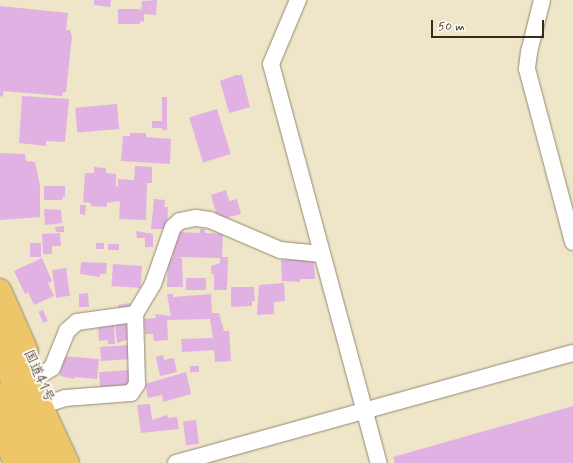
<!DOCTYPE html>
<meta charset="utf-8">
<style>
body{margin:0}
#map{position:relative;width:573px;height:463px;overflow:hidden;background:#efe5c8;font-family:Mynerve,"Klee One",sans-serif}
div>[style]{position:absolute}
.building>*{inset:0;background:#e1b1e4;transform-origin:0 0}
.roads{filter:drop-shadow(0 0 1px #958873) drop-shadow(0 0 1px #958873)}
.minor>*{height:16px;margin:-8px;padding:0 8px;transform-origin:8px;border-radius:8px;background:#fff}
.trunk>*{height:22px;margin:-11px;padding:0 11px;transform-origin:11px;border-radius:11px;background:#ecc669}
.motorway>*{height:22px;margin:-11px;padding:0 11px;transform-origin:11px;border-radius:11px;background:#ecc669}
span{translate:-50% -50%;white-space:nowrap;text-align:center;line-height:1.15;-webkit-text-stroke:4px #fdfcf7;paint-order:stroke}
.street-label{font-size:14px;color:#3b2a1e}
.scale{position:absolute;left:431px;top:20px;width:113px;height:18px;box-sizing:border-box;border:2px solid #3b2a1e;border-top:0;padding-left:5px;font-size:12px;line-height:14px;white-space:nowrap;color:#3b2a1e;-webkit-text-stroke:3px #fdfcf7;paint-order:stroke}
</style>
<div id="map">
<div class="building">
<i style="clip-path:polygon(94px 0,111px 0,110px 7px,94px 5px)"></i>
<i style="clip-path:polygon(157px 0,156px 15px,144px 14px,144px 22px,140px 21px,140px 24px,118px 24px,118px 9px,140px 9px,141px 12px,142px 1px)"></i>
<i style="clip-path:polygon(0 6px,68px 13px,66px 30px,70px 30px,72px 37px,66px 92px,63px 92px,62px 96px,3px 91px,3px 97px,0 96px)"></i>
<i style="clip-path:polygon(236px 75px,242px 75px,250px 107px,229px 113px,220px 81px)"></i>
<i style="clip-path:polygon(22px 96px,69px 99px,65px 142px,46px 141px,46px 146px,19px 143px)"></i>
<i style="left:162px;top:97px;width:5px;height:33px"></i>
<i style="left:117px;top:104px;width:25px;height:42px;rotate:85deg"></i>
<i style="left:217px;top:109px;width:47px;height:29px;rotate:73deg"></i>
<i style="left:152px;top:121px;width:13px;height:7px"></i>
<i style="clip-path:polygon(130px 133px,146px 133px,146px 137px,171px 139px,170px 164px,121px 161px,123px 136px,130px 136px)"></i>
<i style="clip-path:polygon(0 153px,25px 154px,26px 161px,35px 162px,40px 185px,40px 217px,0 220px)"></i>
<i style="clip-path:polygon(135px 166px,152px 167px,152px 183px,147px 183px,146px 220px,119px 219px,120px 201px,107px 203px,107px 207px,91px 206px,91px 203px,83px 202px,85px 173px,94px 173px,94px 167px,106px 168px,106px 173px,116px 174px,116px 186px,118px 187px,118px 179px,134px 180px)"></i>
<i style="clip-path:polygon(44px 186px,65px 186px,65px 197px,62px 197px,63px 200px,44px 200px)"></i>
<i style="clip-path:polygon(226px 190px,229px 201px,237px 199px,241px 214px,218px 220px,211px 195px)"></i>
<i style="clip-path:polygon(154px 199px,165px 200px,164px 207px,168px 207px,167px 229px,151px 229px)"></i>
<i style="clip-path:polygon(80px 205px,86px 205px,85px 215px,80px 214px)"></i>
<i style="clip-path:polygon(44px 209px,61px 210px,62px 223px,45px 225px)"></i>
<i style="clip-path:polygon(64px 226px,64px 232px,56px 232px,55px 227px)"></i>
<i style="clip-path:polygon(200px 229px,205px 229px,205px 233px,223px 234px,222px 257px,228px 257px,227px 290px,214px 290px,214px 274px,211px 274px,211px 266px,220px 263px,220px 258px,178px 257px,182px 258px,183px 287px,167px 287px,168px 257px,173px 257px,173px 240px,177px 240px,178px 232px,200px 233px)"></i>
<i style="clip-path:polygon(136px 231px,153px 234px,153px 247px,145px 247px,145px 238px,137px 238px)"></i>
<i style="clip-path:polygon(60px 233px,61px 246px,52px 246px,52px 254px,43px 254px,42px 234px)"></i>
<i style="left:30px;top:243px;width:11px;height:14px"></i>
<i style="left:96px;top:243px;width:8px;height:6px"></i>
<i style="left:108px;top:244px;width:11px;height:6px"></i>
<i style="clip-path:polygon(42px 258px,52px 281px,48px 283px,54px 296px,34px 305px,28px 292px,25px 294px,14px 271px)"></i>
<i style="clip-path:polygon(310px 258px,310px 262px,314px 262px,315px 279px,300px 279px,300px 282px,282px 281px,281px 260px)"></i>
<i style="clip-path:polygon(81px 262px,107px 263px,106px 274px,100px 274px,100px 277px,80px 274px)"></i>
<i style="left:113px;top:264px;width:29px;height:22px;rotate:4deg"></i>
<i style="left:66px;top:268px;width:28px;height:14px;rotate:82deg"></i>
<i style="left:186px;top:278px;width:20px;height:12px"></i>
<i style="clip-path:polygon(284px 283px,285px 301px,274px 302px,274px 314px,257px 315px,259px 285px)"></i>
<i style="clip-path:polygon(231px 287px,254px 287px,255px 301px,252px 301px,252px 306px,231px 307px)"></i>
<i style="clip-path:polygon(88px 293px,89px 307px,79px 307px,79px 294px)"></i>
<i style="clip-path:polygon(167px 294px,173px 294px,173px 297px,211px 294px,212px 313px,219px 313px,224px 331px,229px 331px,231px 361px,215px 362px,214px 350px,182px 352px,181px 339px,213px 338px,210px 319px,167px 320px,168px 340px,154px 341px,153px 334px,145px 334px,144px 319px,156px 318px,155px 314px,171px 316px)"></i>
<i style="left:130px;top:303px;width:6px;height:12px;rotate:81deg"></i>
<i style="left:43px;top:310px;width:12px;height:5px;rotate:66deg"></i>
<i style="clip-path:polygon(131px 323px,132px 338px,117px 343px,115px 324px)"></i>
<i style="clip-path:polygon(114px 324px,115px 344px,108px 344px,108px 340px,99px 341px,98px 325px)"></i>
<i style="left:130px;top:345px;width:14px;height:30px;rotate:86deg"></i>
<i style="clip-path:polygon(163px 355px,164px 360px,174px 358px,177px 372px,160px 376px,156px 357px)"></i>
<i style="clip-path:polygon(62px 356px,99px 359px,97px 379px,75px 377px,74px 379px,60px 376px)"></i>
<i style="left:190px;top:366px;width:9px;height:6px"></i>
<i style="left:130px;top:370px;width:15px;height:31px;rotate:86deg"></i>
<i style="clip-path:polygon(186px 372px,191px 394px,163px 402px,162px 395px,148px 398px,145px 384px)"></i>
<i style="clip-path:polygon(150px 404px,152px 420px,167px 415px,168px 418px,177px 417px,179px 429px,141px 433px,137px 405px)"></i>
<i style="clip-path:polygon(573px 406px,573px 463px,395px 463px,393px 457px)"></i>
<i style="left:196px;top:420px;width:24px;height:13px;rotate:83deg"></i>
</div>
<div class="roads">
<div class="minor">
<i style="left:298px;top:0;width:69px;rotate:112.9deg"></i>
<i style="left:271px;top:64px;width:413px;rotate:74.9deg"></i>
<i style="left:542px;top:0;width:54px;rotate:104deg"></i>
<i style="left:529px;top:52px;width:17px;rotate:97deg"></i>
<i style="left:527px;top:69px;width:179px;rotate:75.1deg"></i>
<i style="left:39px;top:376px;width:15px;rotate:-32deg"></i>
<i style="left:52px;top:368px;width:40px;rotate:-68deg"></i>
<i style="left:67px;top:331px;width:13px;rotate:-42deg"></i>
<i style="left:77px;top:322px;width:59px;rotate:-7.9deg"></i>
<i style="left:50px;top:403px;width:16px;rotate:-18deg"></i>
<i style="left:65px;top:398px;width:66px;rotate:-4.3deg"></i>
<i style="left:131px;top:393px;width:11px;rotate:-56deg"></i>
<i style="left:137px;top:384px;width:70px;rotate:-91.6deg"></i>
<i style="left:135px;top:314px;width:35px;rotate:-59deg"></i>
<i style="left:153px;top:284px;width:60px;rotate:-70.7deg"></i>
<i style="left:173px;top:227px;width:9px;rotate:-41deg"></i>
<i style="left:180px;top:221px;width:16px;rotate:-11deg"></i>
<i style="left:196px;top:218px;width:14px;rotate:8deg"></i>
<i style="left:210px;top:220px;width:76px;rotate:23.2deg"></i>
<i style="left:280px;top:250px;width:42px;rotate:5.4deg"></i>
<i style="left:176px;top:463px;width:412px;rotate:-15.5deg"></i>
</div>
<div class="trunk">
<i style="left:0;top:290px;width:67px;rotate:66.1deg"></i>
<i style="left:0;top:428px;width:38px;rotate:67deg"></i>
</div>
<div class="motorway">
<i style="left:0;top:317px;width:161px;rotate:65deg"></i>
<i style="left:0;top:354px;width:120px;rotate:65.8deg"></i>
<i style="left:0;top:394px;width:75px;rotate:66.5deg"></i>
</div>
</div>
<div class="street-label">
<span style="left:39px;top:376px;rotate:66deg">国道41号</span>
</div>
<div class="scale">50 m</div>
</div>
